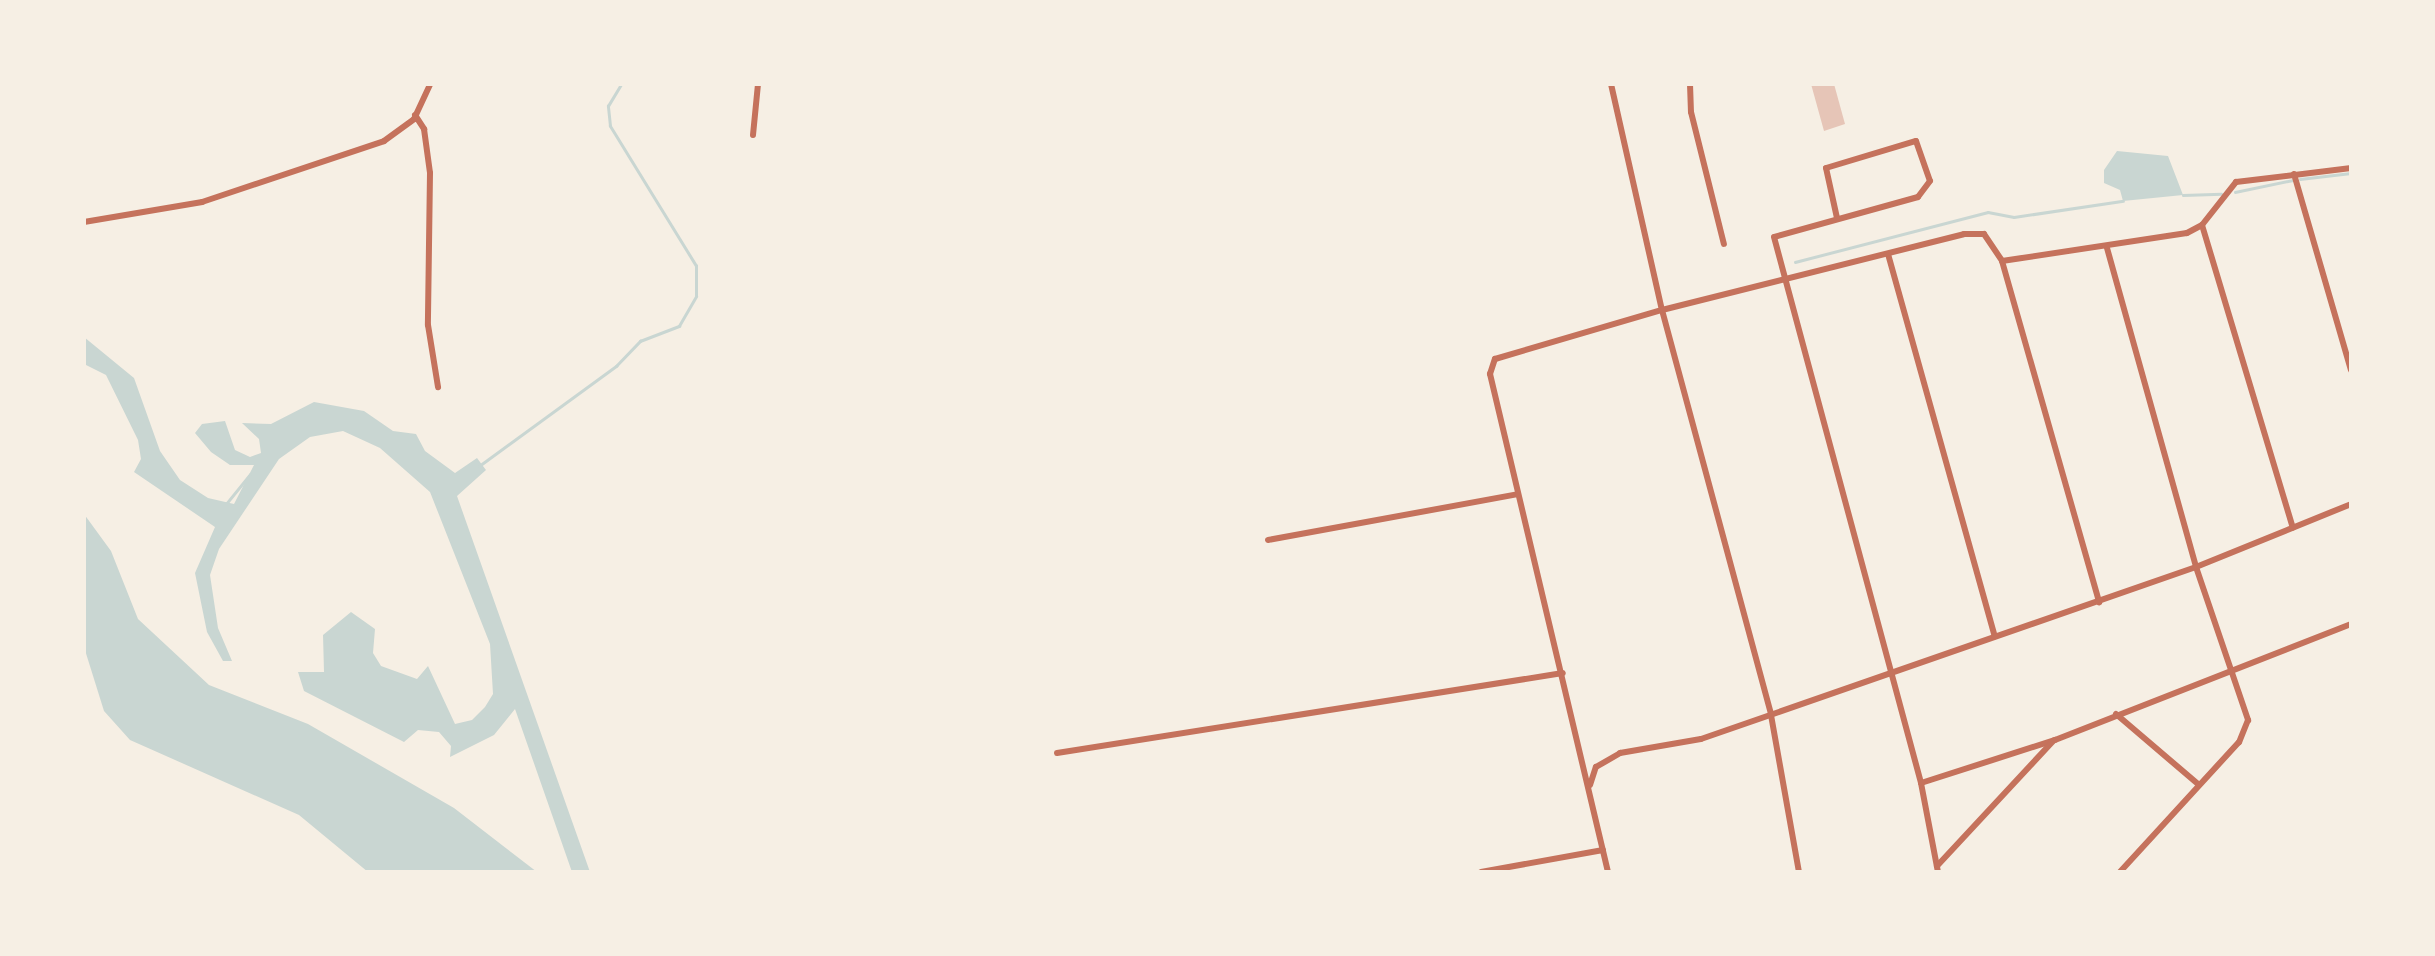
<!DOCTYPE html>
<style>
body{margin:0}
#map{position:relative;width:2435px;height:956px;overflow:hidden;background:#f6efe4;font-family:Manrope,sans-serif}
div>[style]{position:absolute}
.water>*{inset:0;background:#c9d6d2}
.stream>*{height:2.5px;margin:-1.25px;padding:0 1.25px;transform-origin:1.25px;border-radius:1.25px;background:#c9d6d2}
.building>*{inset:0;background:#e6c5b7}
.minor>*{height:6px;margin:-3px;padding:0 3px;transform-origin:3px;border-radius:3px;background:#c5725c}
span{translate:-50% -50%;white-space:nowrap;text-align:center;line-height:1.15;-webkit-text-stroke:5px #f6efe4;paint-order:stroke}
.frame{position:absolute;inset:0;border:86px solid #f6efe4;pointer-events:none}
</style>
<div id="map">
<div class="water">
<i style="clip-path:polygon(2117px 151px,2168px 156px,2183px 195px,2123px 201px,2120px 190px,2104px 183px,2104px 170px)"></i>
<i style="clip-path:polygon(84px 337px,134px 378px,160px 451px,180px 480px,208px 498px,234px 504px,254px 465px,230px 465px,211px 452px,195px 433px,202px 424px,225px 421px,235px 450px,250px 457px,261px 453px,259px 439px,242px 423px,271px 424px,314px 402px,364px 411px,393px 431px,416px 434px,425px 451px,455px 473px,477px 458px,486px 470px,457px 496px,590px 872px,572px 872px,515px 709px,494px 735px,450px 757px,451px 746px,439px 732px,418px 730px,404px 742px,304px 691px,298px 672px,324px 672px,323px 635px,351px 612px,375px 629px,373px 653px,381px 666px,417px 679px,428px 666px,455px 724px,472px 720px,485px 707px,493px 694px,490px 644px,430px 492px,380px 448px,343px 431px,310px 437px,279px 459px,219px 549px,210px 575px,218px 628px,232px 661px,223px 661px,207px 632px,195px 573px,215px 527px,134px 472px,141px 459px,138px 440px,106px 375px,84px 364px)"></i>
<i style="clip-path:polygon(84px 514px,111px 551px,138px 619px,209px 685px,308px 724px,454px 808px,537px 872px,368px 872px,299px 815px,130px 740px,104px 711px,84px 647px)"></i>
</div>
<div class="stream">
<i style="left:2300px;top:179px;width:51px;rotate:-6.7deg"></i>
<i style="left:2235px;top:192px;width:59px;rotate:-11.7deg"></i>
<i style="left:2183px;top:195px;width:38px;rotate:-2deg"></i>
<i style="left:1795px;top:262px;width:199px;rotate:-14.5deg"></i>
<i style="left:1988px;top:212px;width:26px;rotate:11deg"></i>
<i style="left:2014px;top:217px;width:110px;rotate:-8.4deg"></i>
<i style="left:479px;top:466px;width:170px;rotate:-36.1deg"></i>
<i style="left:616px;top:366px;width:35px;rotate:-46deg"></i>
<i style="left:640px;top:341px;width:42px;rotate:-21deg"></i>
<i style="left:679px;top:326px;width:34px;rotate:-60deg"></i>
<i style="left:696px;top:296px;width:30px;rotate:-90deg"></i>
<i style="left:696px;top:266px;width:164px;rotate:-121.6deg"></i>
<i style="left:610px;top:126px;width:20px;rotate:-96deg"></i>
<i style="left:608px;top:106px;width:26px;rotate:-59deg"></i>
<i style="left:226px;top:504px;width:38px;rotate:-51deg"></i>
</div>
<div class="building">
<i style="clip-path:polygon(1811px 84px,1834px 84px,1845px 124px,1824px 131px)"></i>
</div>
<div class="minor">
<i style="left:1611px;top:84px;width:232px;rotate:77.3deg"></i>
<i style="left:1662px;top:310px;width:419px;rotate:74.9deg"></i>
<i style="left:1771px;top:715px;width:159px;rotate:79.9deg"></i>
<i style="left:1690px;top:84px;width:28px;rotate:88deg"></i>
<i style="left:1691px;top:112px;width:136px;rotate:76deg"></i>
<i style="left:415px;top:115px;width:17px;rotate:57deg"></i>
<i style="left:424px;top:129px;width:44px;rotate:82.2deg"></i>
<i style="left:430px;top:173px;width:152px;rotate:90.8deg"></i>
<i style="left:428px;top:325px;width:63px;rotate:80.8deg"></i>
<i style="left:753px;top:135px;width:51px;rotate:-84.4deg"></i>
<i style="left:2294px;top:174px;width:204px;rotate:73.8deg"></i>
<i style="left:1837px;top:218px;width:51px;rotate:-102.4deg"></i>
<i style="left:1826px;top:168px;width:94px;rotate:-16.7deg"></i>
<i style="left:1916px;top:141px;width:42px;rotate:70.7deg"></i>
<i style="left:1930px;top:181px;width:20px;rotate:127deg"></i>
<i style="left:1918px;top:197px;width:149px;rotate:164.5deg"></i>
<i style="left:1774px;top:237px;width:565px;rotate:74.93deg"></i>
<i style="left:1921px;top:783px;width:91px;rotate:79.2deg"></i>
<i style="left:84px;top:222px;width:120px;rotate:-9.6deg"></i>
<i style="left:202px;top:202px;width:192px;rotate:-18.5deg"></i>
<i style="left:384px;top:141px;width:37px;rotate:-36deg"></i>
<i style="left:414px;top:119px;width:38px;rotate:-65deg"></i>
<i style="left:2202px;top:225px;width:316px;rotate:73.3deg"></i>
<i style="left:2107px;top:248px;width:331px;rotate:74.4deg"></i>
<i style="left:2196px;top:567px;width:162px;rotate:71.2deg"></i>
<i style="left:2248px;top:720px;width:24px;rotate:112deg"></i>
<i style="left:2239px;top:742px;width:176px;rotate:132.5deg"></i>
<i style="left:1888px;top:254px;width:397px;rotate:74.4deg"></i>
<i style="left:2002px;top:261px;width:355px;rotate:74.1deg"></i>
<i style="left:1268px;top:540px;width:254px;rotate:-10.4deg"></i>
<i style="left:2116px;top:714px;width:109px;rotate:40.5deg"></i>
<i style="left:1057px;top:753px;width:512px;rotate:-8.98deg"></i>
<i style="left:1921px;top:783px;width:141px;rotate:-17.8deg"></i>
<i style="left:2055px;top:740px;width:318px;rotate:-21.4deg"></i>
<i style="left:1590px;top:785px;width:19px;rotate:-72deg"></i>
<i style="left:1596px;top:767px;width:28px;rotate:-30deg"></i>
<i style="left:1620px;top:753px;width:82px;rotate:-9.8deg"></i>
<i style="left:1701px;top:739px;width:524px;rotate:-19.16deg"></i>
<i style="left:2196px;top:567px;width:167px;rotate:-22.1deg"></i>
<i style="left:1937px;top:866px;width:171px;rotate:-47.1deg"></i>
<i style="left:1481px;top:872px;width:124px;rotate:-10.2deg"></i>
<i style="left:1608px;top:872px;width:512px;rotate:-103.33deg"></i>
<i style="left:1490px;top:374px;width:16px;rotate:-72deg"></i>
<i style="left:1495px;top:359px;width:174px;rotate:-16.4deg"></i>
<i style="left:1662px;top:310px;width:311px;rotate:-14.1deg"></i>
<i style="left:1964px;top:234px;width:20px"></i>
<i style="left:1984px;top:234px;width:32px;rotate:56deg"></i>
<i style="left:2002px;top:261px;width:187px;rotate:-8.6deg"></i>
<i style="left:2187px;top:233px;width:17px;rotate:-28deg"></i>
<i style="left:2202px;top:225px;width:55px;rotate:-51.7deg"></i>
<i style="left:2236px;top:182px;width:116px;rotate:-6.9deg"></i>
</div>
<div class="frame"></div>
</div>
